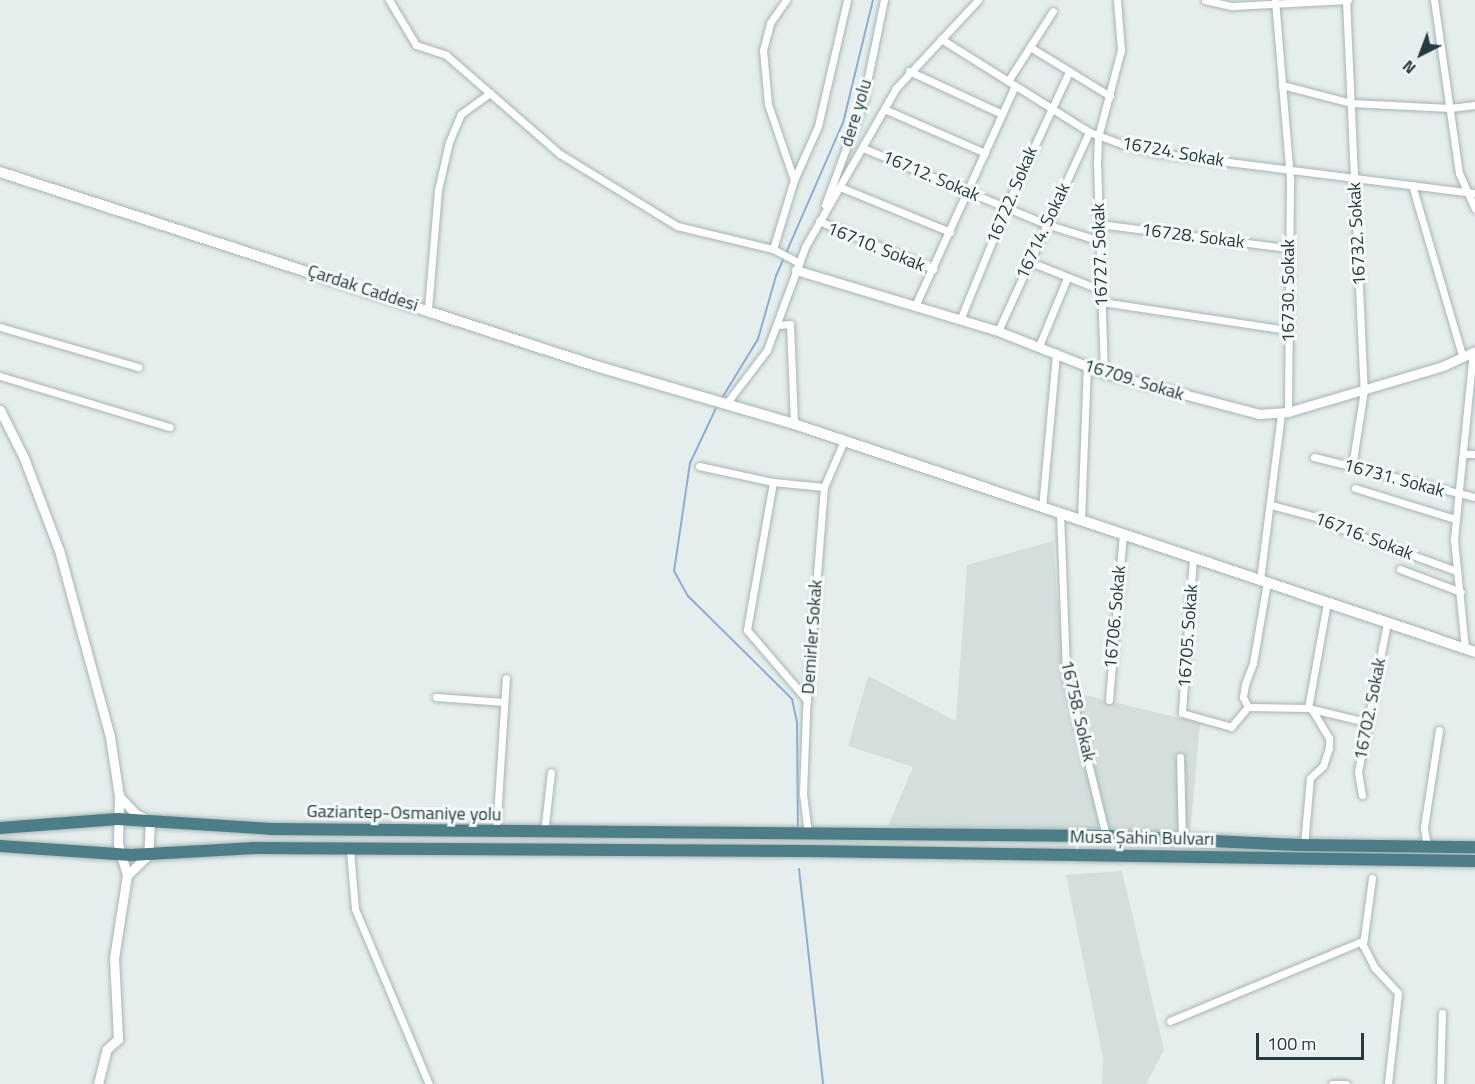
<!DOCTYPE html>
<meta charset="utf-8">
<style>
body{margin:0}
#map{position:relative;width:1475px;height:1084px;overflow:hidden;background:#e5eeed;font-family:"Titillium Web",sans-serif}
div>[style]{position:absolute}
.built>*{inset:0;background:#d3dedd}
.stream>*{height:2px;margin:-1px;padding:0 1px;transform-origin:1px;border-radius:1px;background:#8eadd2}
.roads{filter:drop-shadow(0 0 2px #a7b5b6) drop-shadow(0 0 2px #a7b5b6)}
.minor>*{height:7px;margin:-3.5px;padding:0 3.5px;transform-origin:3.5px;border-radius:3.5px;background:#fff}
.tertiary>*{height:9px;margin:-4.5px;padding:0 4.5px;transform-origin:4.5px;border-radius:4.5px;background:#fff}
.secondary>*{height:10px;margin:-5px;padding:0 5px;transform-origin:5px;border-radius:5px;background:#fff}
.trunk>*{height:12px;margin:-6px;padding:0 6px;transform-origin:6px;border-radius:6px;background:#4d7e88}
span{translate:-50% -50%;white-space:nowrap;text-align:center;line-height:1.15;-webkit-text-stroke:6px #f5faf9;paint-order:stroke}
.street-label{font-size:18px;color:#243c40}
.north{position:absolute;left:1391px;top:24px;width:60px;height:60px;-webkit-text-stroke:4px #f5faf9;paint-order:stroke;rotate:222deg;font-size:16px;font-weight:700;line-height:24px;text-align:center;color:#243c40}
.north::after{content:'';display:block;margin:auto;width:21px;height:27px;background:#243c40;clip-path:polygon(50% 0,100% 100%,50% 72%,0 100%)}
.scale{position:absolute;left:1256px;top:1033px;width:108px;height:27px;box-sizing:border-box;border:3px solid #243c40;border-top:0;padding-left:8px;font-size:18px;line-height:21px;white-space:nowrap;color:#243c40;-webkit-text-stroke:4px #f5faf9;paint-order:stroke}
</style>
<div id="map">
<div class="built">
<i style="clip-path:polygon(1053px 541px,1064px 690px,1200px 723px,1189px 845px,888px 826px,913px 767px,848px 746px,868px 676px,956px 721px,967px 565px)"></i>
<i style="clip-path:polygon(1122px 871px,1164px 1050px,1146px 1084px,1102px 1084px,1103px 1058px,1066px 875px)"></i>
</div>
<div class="stream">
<i style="left:722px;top:398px;width:69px;rotate:-58.6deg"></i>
<i style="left:758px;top:339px;width:66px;rotate:-74.1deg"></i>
<i style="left:776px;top:276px;width:167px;rotate:-66.4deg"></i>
<i style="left:843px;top:123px;width:127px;rotate:-76.3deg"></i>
<i style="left:717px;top:406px;width:63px;rotate:115.3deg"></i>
<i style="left:690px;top:463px;width:109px;rotate:98.4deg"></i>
<i style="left:674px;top:571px;width:29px;rotate:61deg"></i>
<i style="left:688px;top:596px;width:146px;rotate:44.7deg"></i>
<i style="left:792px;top:699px;width:24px;rotate:78deg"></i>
<i style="left:797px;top:722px;width:108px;rotate:89.5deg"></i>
<i style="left:799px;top:869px;width:216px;rotate:83.6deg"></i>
</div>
<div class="roads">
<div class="minor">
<i style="left:389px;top:0;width:52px;rotate:59deg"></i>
<i style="left:416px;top:45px;width:32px;rotate:18deg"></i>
<i style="left:446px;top:55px;width:151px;rotate:41deg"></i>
<i style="left:560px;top:154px;width:137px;rotate:31.6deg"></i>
<i style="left:677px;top:226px;width:99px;rotate:13.5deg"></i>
<i style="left:773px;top:249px;width:30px;rotate:28deg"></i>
<i style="left:1205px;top:0;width:28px;rotate:13deg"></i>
<i style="left:1232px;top:6px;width:116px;rotate:-3deg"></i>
<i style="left:1275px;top:0;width:181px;rotate:85.2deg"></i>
<i style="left:1290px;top:180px;width:232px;rotate:90.5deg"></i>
<i style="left:1346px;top:0;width:390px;rotate:87.4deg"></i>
<i style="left:1364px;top:390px;width:78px;rotate:98.9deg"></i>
<i style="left:1434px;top:0;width:175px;rotate:81.8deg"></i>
<i style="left:1459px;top:173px;width:39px;rotate:66deg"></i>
<i style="left:941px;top:39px;width:175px;rotate:32.1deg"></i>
<i style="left:1089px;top:132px;width:35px;rotate:20deg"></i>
<i style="left:1122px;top:144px;width:36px;rotate:14deg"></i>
<i style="left:1157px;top:153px;width:321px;rotate:7.2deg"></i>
<i style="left:1030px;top:47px;width:94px;rotate:31.5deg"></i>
<i style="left:909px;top:71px;width:102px;rotate:24.8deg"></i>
<i style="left:1008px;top:81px;width:83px;rotate:-57.3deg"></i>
<i style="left:1282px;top:85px;width:71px;rotate:14.6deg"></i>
<i style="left:1351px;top:103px;width:99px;rotate:2.9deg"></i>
<i style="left:1450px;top:108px;width:25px;rotate:-7deg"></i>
<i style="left:884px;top:109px;width:110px;rotate:23.5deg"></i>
<i style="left:863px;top:148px;width:198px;rotate:22.6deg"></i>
<i style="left:1046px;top:224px;width:57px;rotate:17.5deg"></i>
<i style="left:794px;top:180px;width:59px;rotate:-66deg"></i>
<i style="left:818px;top:126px;width:129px;rotate:-77deg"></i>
<i style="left:1412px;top:185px;width:180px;rotate:73.6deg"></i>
<i style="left:840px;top:187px;width:119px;rotate:22.2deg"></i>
<i style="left:825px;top:205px;width:110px;rotate:-69.7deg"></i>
<i style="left:863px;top:102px;width:104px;rotate:-78.4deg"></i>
<i style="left:819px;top:221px;width:124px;rotate:22.8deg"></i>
<i style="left:1099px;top:224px;width:190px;rotate:7.3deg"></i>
<i style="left:773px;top:249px;width:72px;rotate:-73.1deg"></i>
<i style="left:794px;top:180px;width:80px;rotate:-108.9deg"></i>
<i style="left:768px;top:104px;width:54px;rotate:-95.3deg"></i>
<i style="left:763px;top:50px;width:28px;rotate:-75deg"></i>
<i style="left:770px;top:23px;width:28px;rotate:-55deg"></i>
<i style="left:1028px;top:261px;width:79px;rotate:21.7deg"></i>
<i style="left:1102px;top:302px;width:188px;rotate:8.6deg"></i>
<i style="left:915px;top:306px;width:242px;rotate:-65.6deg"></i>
<i style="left:428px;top:309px;width:119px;rotate:-85.2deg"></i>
<i style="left:438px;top:190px;width:49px;rotate:-77.1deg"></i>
<i style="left:449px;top:142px;width:30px;rotate:-67deg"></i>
<i style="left:461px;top:114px;width:36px;rotate:-36deg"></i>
<i style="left:960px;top:320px;width:122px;rotate:-67.8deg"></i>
<i style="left:1006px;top:207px;width:149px;rotate:-65deg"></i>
<i style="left:778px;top:325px;width:12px;rotate:-5deg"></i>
<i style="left:790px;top:324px;width:100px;rotate:87.7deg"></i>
<i style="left:0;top:327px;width:144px;rotate:16.2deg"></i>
<i style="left:998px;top:331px;width:219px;rotate:-65.4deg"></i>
<i style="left:1039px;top:346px;width:74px;rotate:-67.6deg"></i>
<i style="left:1104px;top:373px;width:208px;rotate:-91.9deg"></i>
<i style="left:1097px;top:165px;width:28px;rotate:-88deg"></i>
<i style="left:1098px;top:137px;width:90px;rotate:-75.2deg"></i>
<i style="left:1121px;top:50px;width:50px;rotate:-94.6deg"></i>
<i style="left:0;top:376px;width:177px;rotate:16.8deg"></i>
<i style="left:726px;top:404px;width:68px;rotate:-52.8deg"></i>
<i style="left:767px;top:350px;width:110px;rotate:-69.7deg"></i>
<i style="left:805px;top:247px;width:183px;rotate:-60.2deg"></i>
<i style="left:896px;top:88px;width:120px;rotate:-47deg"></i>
<i style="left:1463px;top:454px;width:12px"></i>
<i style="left:1314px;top:457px;width:166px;rotate:14deg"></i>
<i style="left:699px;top:466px;width:76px;rotate:12.2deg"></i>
<i style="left:773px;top:482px;width:51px;rotate:5.6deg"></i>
<i style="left:773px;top:482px;width:150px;rotate:100deg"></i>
<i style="left:747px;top:630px;width:92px;rotate:49.4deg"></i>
<i style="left:1355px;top:488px;width:105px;rotate:17.2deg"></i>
<i style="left:1271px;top:505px;width:62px;rotate:14.9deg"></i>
<i style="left:1331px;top:521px;width:8px;rotate:50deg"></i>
<i style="left:1336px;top:527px;width:128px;rotate:20.1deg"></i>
<i style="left:1042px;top:508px;width:156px;rotate:-84.8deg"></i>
<i style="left:1060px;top:514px;width:159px;rotate:87.8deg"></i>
<i style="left:1066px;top:673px;width:168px;rotate:76.2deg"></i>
<i style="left:1081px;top:520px;width:154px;rotate:-87.8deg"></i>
<i style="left:1193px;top:558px;width:155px;rotate:94.1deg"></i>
<i style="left:1182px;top:713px;width:51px;rotate:15.9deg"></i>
<i style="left:1231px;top:727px;width:26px;rotate:-50deg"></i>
<i style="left:1248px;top:707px;width:60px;rotate:1deg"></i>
<i style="left:1308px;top:708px;width:60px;rotate:13.6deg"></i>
<i style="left:1400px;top:569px;width:65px;rotate:20.7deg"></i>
<i style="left:1260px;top:580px;width:167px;rotate:-82.8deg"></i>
<i style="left:1465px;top:648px;width:110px;rotate:-95.8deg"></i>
<i style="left:1454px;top:539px;width:187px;rotate:-84.2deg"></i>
<i style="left:436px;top:697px;width:68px;rotate:4.2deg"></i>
<i style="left:1109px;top:700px;width:166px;rotate:-85.2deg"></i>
<i style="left:1248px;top:707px;width:11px;rotate:-117deg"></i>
<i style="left:1243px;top:697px;width:13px;rotate:-81deg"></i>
<i style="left:1245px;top:684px;width:22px;rotate:-69deg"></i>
<i style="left:1253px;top:663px;width:82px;rotate:-80.2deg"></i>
<i style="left:1308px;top:708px;width:108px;rotate:-79.8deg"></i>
<i style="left:1180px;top:757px;width:81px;rotate:88.6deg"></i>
<i style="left:1362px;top:795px;width:23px;rotate:-100deg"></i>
<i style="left:1358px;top:772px;width:152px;rotate:-79deg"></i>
<i style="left:496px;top:832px;width:154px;rotate:-86.3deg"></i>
<i style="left:544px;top:833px;width:61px;rotate:-83.5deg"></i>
<i style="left:808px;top:834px;width:40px;rotate:-97.1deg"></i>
<i style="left:803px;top:794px;width:83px;rotate:-87.9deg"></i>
<i style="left:806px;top:711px;width:225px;rotate:-85.4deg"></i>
<i style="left:824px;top:487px;width:48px;rotate:-66.6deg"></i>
<i style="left:1304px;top:845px;width:67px;rotate:-84.9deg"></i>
<i style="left:1310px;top:778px;width:18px;rotate:-43deg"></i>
<i style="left:1323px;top:766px;width:19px;rotate:-72deg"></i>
<i style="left:1329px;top:748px;width:10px;rotate:-90deg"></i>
<i style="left:1329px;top:738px;width:33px;rotate:-121deg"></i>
<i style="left:1427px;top:847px;width:20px;rotate:-99deg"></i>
<i style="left:1424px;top:827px;width:98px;rotate:-81.2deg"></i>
<i style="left:350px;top:850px;width:59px;rotate:85.2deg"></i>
<i style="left:355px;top:909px;width:190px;rotate:67.1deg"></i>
<i style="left:1372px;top:878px;width:68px;rotate:97.7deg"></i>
<i style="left:1363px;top:945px;width:25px;rotate:63deg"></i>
<i style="left:1374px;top:967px;width:35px;rotate:47deg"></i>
<i style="left:1398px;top:993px;width:92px;rotate:96.3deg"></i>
<i style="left:1170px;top:1021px;width:208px;rotate:-22.6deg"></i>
<i style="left:1332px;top:1084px;width:14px"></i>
<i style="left:1440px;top:1084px;width:71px;rotate:-88.4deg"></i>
</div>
<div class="tertiary">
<i style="left:796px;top:270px;width:211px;rotate:16.8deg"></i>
<i style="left:998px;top:331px;width:114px;rotate:21.6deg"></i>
<i style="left:1104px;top:373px;width:160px;rotate:14.8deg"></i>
<i style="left:1259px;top:414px;width:29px;rotate:-4deg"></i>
<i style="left:1288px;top:412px;width:162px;rotate:-16.5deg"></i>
<i style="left:1443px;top:366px;width:35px;rotate:-25deg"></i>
<i style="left:0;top:410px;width:54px;rotate:63.4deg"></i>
<i style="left:24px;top:458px;width:98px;rotate:69.2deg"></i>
<i style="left:59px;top:550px;width:194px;rotate:74.7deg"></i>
<i style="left:110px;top:737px;width:60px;rotate:81.3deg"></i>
<i style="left:119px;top:796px;width:25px;rotate:47deg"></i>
<i style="left:136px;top:814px;width:16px;rotate:27deg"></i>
<i style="left:150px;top:821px;width:34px;rotate:93deg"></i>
<i style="left:148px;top:855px;width:29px;rotate:136deg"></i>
<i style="left:127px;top:875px;width:32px;rotate:-106deg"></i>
<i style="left:118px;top:844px;width:48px;rotate:-88.8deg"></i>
<i style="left:98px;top:1084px;width:36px;rotate:-76deg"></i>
<i style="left:107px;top:1049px;width:15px;rotate:-42deg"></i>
<i style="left:118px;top:1039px;width:81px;rotate:-92.8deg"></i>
<i style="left:114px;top:958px;width:84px;rotate:-81.1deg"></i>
</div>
<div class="secondary">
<i style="left:0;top:172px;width:627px;rotate:18.03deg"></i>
<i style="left:596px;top:366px;width:206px;rotate:16.3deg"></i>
<i style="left:794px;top:424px;width:718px;rotate:18.51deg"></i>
</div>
<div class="trunk">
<i style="left:0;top:828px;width:118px;rotate:-4.4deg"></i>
<i style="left:118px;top:819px;width:153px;rotate:3.7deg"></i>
<i style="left:271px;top:829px;width:835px;rotate:0.48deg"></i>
<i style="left:1106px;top:836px;width:193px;rotate:2.7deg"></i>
<i style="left:1299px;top:845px;width:176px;rotate:0.7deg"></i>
<i style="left:0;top:846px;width:131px;rotate:3.9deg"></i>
<i style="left:131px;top:855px;width:124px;rotate:-3.2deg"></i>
<i style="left:255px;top:848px;width:553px;rotate:0.31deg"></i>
<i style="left:808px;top:851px;width:667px;rotate:0.86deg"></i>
</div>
</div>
<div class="street-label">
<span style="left:856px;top:113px;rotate:-73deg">dere yolu</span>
<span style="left:1173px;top:152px;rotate:10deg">16724. Sokak</span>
<span style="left:931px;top:176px;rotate:23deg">16712. Sokak</span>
<span style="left:1012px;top:195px;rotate:-67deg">16722. Sokak</span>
<span style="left:1043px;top:231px;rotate:-65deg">16714. Sokak</span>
<span style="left:1357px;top:234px;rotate:-93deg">16732. Sokak</span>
<span style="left:1193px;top:236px;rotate:7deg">16728. Sokak</span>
<span style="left:876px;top:247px;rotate:22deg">16710. Sokak</span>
<span style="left:1100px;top:255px;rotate:-92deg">16727. Sokak</span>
<span style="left:363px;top:288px;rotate:18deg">Çardak Caddesi</span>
<span style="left:1288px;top:291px;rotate:-90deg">16730. Sokak</span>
<span style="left:1134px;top:380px;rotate:17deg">16709. Sokak</span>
<span style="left:1394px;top:478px;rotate:15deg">16731. Sokak</span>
<span style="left:1364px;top:536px;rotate:21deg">16716. Sokak</span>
<span style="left:1115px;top:617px;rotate:-85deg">16706. Sokak</span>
<span style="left:1188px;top:636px;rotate:-86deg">16705. Sokak</span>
<span style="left:812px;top:637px;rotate:-86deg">Demirler Sokak</span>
<span style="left:1370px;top:709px;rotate:-79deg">16702. Sokak</span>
<span style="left:1078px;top:711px;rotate:77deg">16758. Sokak</span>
<span style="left:404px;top:813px;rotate:1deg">Gaziantep-Osmaniye yolu</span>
<span style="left:1142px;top:838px;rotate:1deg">Musa Şahin Bulvarı</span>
</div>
<div class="north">N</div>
<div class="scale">100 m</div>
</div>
